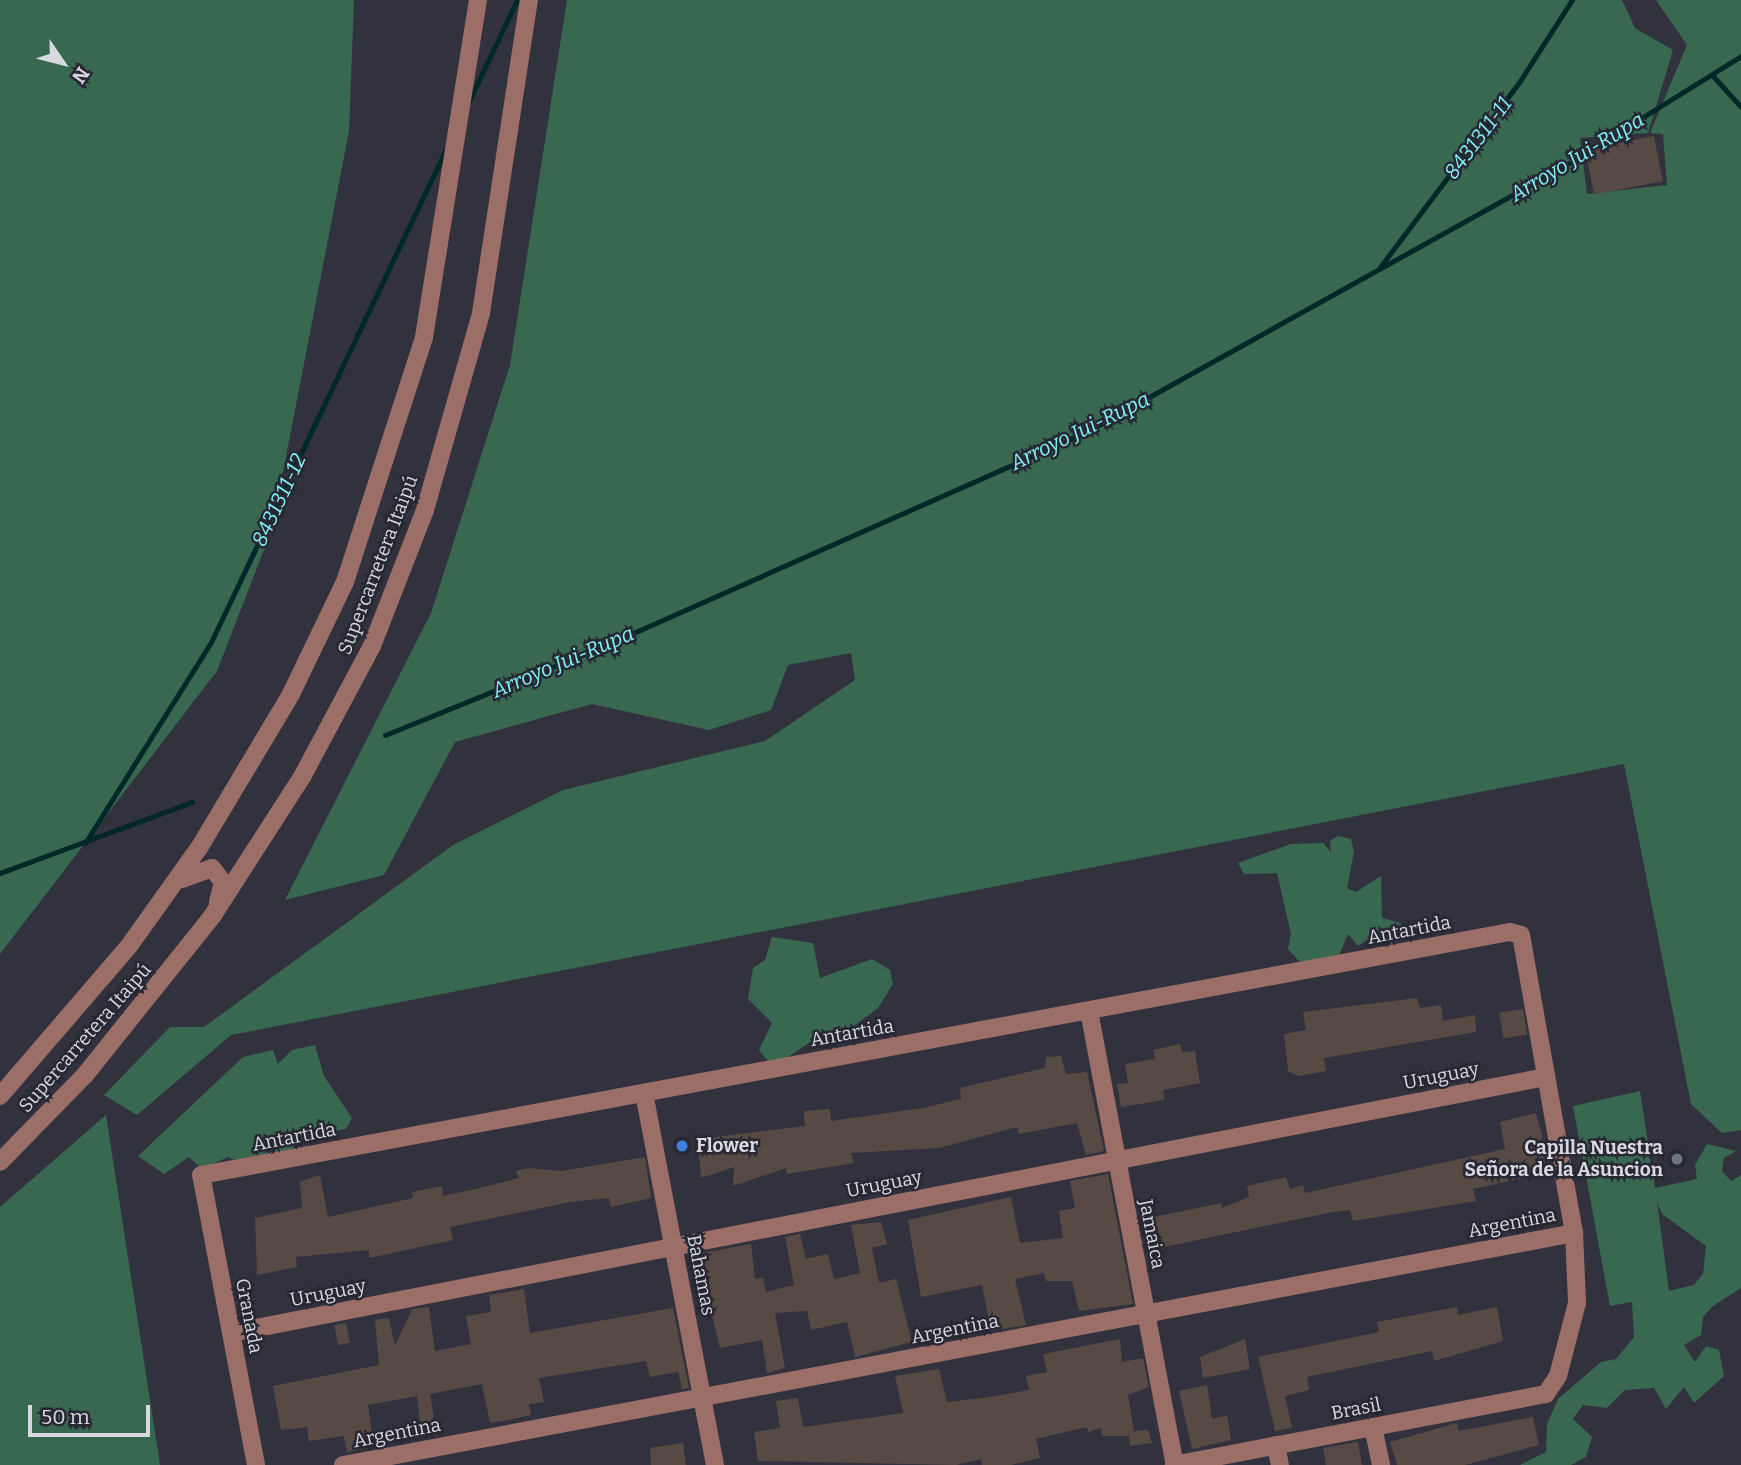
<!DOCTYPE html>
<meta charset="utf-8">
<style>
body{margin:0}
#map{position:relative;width:1741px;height:1465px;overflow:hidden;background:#31323d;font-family:Bitter,serif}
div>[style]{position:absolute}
.green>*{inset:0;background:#386950}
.stream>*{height:5px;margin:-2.5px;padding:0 2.5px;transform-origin:2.5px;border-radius:2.5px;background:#002829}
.building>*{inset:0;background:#574a44;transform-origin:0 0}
.minor>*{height:18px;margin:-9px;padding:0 9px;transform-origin:9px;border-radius:9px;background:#9c6e68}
.dots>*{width:19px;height:19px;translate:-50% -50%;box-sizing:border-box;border:4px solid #272833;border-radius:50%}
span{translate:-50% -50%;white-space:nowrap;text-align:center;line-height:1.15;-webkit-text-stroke:5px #272833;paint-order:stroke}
.street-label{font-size:19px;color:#d8d9e0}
.poi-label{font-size:19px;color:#d8d9e0;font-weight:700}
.left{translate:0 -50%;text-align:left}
.right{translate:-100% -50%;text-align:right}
.water-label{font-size:21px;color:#81f1f6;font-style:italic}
.north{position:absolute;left:28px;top:28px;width:70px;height:70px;-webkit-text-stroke:5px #272833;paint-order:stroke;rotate:125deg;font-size:19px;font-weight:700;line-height:28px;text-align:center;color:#d8d9e0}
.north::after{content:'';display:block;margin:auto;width:24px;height:32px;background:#d8d9e0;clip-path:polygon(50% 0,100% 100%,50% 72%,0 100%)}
.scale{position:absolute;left:28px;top:1405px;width:122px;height:32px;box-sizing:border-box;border:4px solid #d8d9e0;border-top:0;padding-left:9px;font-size:21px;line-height:24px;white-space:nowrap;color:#d8d9e0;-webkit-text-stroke:5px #272833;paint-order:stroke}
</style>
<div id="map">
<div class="green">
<i style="clip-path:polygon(0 0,354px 0,349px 131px,272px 529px,217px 671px,0 954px)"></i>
<i style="clip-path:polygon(567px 0,1622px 0,1635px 28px,1673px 50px,1648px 133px,1580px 138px,1587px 194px,1667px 185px,1663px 134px,1650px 133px,1687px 45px,1656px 0,1741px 0,1741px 1130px,1722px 1133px,1691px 1104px,1624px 764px,231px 1035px,137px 1115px,104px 1095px,170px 1027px,204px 1027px,453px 845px,563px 790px,765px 741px,855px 680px,851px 653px,788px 665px,771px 710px,709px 730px,592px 704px,455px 742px,384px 875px,285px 900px,431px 613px,510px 365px)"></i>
<i style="clip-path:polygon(1338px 836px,1351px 839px,1354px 852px,1347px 888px,1356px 892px,1381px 876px,1382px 918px,1401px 923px,1403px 933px,1392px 945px,1372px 936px,1358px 946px,1348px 934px,1339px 955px,1300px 962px,1288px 949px,1291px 934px,1277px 873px,1244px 874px,1238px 863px,1291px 844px,1323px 843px,1331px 852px,1330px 841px)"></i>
<i style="clip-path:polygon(772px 937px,813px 943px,820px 978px,872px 959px,890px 970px,893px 984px,878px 1008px,842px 1035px,825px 1032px,773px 1067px,759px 1050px,772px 1023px,748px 999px,753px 968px,765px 960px)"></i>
<i style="clip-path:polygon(315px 1045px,324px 1076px,352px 1118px,346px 1129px,306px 1136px,290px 1151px,245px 1165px,228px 1157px,202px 1169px,189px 1157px,164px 1174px,138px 1156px,243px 1057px,273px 1050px,278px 1064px,292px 1050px)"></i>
<i style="clip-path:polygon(evenodd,1640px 1091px,1655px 1188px,1697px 1179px,1695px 1165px,1707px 1144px,1736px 1151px,1724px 1158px,1722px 1171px,1731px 1181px,1741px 1175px,1741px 1288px,1713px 1306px,1703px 1317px,1701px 1335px,1684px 1345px,1695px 1362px,1706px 1346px,1719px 1350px,1724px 1376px,1694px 1403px,1684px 1387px,1666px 1409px,1654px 1388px,1625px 1390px,1607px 1408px,1583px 1405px,1573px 1419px,1592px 1437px,1586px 1457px,1571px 1465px,1520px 1465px,1546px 1452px,1547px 1424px,1558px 1399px,1601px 1362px,1616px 1359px,1634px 1337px,1632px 1302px,1610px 1306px,1573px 1106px,1640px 1091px,1657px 1202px,1662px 1214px,1706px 1246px,1703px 1274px,1694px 1285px,1669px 1291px,1657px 1202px)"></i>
<i style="clip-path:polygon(106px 1115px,160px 1465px,0 1465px,0 1207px)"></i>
</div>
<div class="stream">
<i style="left:1712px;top:75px;width:43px;rotate:47.8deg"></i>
<i style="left:469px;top:101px;width:112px;rotate:-64.6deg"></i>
<i style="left:1380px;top:267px;width:229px;rotate:-53deg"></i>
<i style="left:1518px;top:84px;width:100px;rotate:-57.3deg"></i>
<i style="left:385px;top:735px;width:236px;rotate:-22.1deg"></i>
<i style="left:604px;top:646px;width:527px;rotate:-23.94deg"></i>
<i style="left:1086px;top:432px;width:549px;rotate:-29.08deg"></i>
<i style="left:1566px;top:165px;width:206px;rotate:-31.9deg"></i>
<i style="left:85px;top:843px;width:237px;rotate:-57.9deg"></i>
<i style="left:211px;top:642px;width:548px;rotate:-64.51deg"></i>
<i style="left:0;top:873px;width:205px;rotate:-20.3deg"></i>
</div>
<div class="building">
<i style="left:1654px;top:136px;width:46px;height:70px;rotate:79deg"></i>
<i style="clip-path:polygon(1417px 998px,1420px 1008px,1441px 1005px,1443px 1021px,1475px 1015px,1476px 1032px,1324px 1058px,1326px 1071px,1298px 1076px,1288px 1071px,1284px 1034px,1306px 1030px,1303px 1012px)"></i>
<i style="left:1523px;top:1009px;width:26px;height:24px;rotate:81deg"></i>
<i style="clip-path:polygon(1180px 1044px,1182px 1052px,1195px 1051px,1200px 1083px,1163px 1090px,1164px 1100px,1121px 1107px,1117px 1084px,1128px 1083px,1125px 1064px,1155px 1059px,1153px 1050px)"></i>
<i style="clip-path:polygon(1061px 1056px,1066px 1074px,1087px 1072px,1104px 1151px,1086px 1155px,1077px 1123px,1019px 1134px,1017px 1127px,939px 1148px,851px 1153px,854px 1163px,787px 1174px,786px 1168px,733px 1186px,734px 1167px,701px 1178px,698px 1139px,805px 1126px,804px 1111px,830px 1109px,831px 1121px,923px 1108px,961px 1099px,960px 1088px,1045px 1068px,1046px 1057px)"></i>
<i style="clip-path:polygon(1536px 1113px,1552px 1172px,1473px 1189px,1476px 1201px,1353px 1221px,1350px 1210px,1328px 1213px,1164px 1247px,1154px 1217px,1221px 1203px,1222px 1208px,1249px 1197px,1247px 1186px,1286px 1177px,1290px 1189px,1303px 1185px,1305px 1193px,1505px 1149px,1500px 1122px)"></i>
<i style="clip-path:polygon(645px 1157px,651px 1198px,611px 1207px,609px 1198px,570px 1202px,450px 1227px,453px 1240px,369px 1258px,369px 1250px,296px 1257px,297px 1267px,257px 1275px,255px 1218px,302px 1208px,300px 1182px,320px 1175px,328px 1217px,413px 1198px,412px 1192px,442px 1186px,443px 1196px,480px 1188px,519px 1178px,516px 1171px,528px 1168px,561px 1171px)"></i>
<i style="clip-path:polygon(1108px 1174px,1133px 1304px,1079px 1311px,1072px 1281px,1046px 1281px,1044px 1273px,1015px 1279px,1026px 1325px,991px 1331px,982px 1285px,921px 1297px,908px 1220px,1011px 1197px,1020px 1243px,1063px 1238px,1059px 1211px,1075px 1208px,1070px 1181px)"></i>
<i style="clip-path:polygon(881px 1222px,887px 1244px,872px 1248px,879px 1283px,896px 1279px,912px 1342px,855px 1357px,847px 1322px,811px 1330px,807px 1311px,775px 1313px,785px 1368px,767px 1373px,762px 1340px,720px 1348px,697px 1254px,751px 1244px,755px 1279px,763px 1278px,766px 1292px,794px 1285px,785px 1237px,800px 1234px,806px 1259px,828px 1254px,834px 1279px,860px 1273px,851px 1225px)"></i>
<i style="clip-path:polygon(524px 1289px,530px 1333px,673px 1308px,689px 1388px,682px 1389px,678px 1372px,650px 1377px,646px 1361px,539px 1378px,544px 1402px,529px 1404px,531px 1415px,504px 1421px,490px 1423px,482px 1384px,430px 1394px,437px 1436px,421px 1431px,417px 1396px,368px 1405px,374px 1447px,347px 1452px,344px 1436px,309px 1441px,307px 1427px,281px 1430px,273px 1386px,379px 1365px,375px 1320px,389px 1318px,395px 1346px,412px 1309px,429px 1307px,435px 1351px,471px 1344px,466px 1316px,491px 1312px,489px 1295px)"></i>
<i style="clip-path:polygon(1457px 1307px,1458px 1315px,1497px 1307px,1503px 1341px,1434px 1361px,1432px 1351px,1307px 1377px,1309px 1390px,1285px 1396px,1292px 1428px,1275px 1431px,1258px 1357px,1379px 1332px,1377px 1322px)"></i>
<i style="left:346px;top:1323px;width:20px;height:12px;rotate:79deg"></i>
<i style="clip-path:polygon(1120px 1339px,1122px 1362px,1143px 1358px,1149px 1387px,1128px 1395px,1134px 1431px,1148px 1430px,1152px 1443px,1130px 1446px,1129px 1436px,1102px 1436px,1101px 1428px,1088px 1432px,1087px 1427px,1036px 1439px,1040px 1458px,1011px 1465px,982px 1465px,981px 1459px,956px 1465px,758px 1461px,754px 1432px,780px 1428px,776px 1401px,798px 1398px,803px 1427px,903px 1413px,895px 1376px,939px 1369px,947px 1402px,983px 1398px,1029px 1390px,1026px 1376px,1047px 1372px,1043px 1354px)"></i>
<i style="clip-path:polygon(1245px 1339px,1250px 1369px,1203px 1378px,1200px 1357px)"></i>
<i style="clip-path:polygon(1207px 1385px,1212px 1419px,1227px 1415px,1231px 1440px,1192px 1449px,1179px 1391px)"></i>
<i style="clip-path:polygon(1533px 1417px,1539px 1445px,1465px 1465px,1397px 1465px,1390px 1442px,1457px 1423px,1459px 1431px)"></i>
<i style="clip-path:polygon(1358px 1442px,1362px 1465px,1326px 1465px,1323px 1448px)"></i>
<i style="clip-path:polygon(683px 1443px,686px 1465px,651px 1465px,650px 1448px)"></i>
</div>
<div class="minor">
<i style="left:182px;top:879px;width:32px;rotate:-20deg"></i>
<i style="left:212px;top:868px;width:18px;rotate:52deg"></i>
<i style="left:223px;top:882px;width:21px;rotate:104deg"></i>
<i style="left:1089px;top:1011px;width:462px;rotate:79.3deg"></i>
<i style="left:644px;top:1093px;width:379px;rotate:79.2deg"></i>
<i style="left:0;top:1096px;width:198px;rotate:-49.3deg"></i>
<i style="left:129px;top:946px;width:120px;rotate:-54.5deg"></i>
<i style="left:199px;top:848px;width:179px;rotate:-59.1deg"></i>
<i style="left:291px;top:694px;width:124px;rotate:-64.3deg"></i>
<i style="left:345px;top:582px;width:257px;rotate:-72.1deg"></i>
<i style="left:424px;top:337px;width:341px;rotate:-80.9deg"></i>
<i style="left:0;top:1162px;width:122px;rotate:-45.7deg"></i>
<i style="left:85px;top:1075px;width:205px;rotate:-51.3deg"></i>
<i style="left:213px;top:915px;width:164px;rotate:-57.2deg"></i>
<i style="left:302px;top:777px;width:149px;rotate:-61.9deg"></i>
<i style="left:372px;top:646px;width:146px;rotate:-68.7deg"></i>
<i style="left:425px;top:510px;width:205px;rotate:-74.1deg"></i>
<i style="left:481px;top:313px;width:317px;rotate:-81.3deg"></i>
<i style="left:231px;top:1333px;width:1340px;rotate:-11.02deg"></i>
<i style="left:1373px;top:1427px;width:39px;rotate:78deg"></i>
<i style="left:1276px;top:1445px;width:20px;rotate:79deg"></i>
<i style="left:256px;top:1465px;width:295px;rotate:-100.7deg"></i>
<i style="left:201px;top:1175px;width:1331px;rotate:-10.52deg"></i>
<i style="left:1510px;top:932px;width:11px;rotate:15deg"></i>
<i style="left:1521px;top:935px;width:303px;rotate:79.9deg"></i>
<i style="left:1574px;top:1233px;width:70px;rotate:87.5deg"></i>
<i style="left:1577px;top:1303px;width:75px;rotate:104.6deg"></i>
<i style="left:1558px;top:1376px;width:22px;rotate:124deg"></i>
<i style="left:1546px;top:1394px;width:379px;rotate:169.2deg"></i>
<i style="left:343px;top:1465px;width:1253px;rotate:-10.67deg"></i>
</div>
<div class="dots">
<i style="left:682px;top:1146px;background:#3f7fe0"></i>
<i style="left:1677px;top:1159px;background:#6b7280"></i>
</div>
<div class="street-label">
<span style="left:378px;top:565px;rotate:-69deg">Supercarretera Itaipú</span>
<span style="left:1409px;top:930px;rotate:-11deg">Antartida</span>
<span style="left:852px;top:1033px;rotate:-10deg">Antartida</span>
<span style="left:85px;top:1038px;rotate:-49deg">Supercarretera Itaipú</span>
<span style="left:1441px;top:1076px;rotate:-11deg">Uruguay</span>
<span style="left:294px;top:1137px;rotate:-11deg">Antartida</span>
<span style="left:884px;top:1184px;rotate:-11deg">Uruguay</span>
<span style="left:1512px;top:1223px;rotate:-11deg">Argentina</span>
<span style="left:1152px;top:1234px;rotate:79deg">Jamaica</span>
<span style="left:701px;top:1275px;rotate:79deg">Bahamas</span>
<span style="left:328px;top:1293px;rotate:-11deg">Uruguay</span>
<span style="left:249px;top:1316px;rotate:79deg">Granada</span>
<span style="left:955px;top:1329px;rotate:-11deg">Argentina</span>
<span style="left:1356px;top:1409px;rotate:-11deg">Brasil</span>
<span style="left:397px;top:1433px;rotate:-11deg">Argentina</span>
</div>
<div class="poi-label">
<span class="left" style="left:696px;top:1146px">Flower</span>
<span class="right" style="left:1663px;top:1159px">Capilla Nuestra<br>Señora de la Asuncion</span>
</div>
<div class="water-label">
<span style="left:1478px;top:138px;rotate:-53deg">8431311-11</span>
<span style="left:1577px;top:157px;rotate:-31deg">Arroyo Jui-Rupa</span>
<span style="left:1080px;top:431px;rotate:-26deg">Arroyo Jui-Rupa</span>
<span style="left:279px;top:500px;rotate:-65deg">8431311-12</span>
<span style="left:563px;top:662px;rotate:-23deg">Arroyo Jui-Rupa</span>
</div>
<div class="north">N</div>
<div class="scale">50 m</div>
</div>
